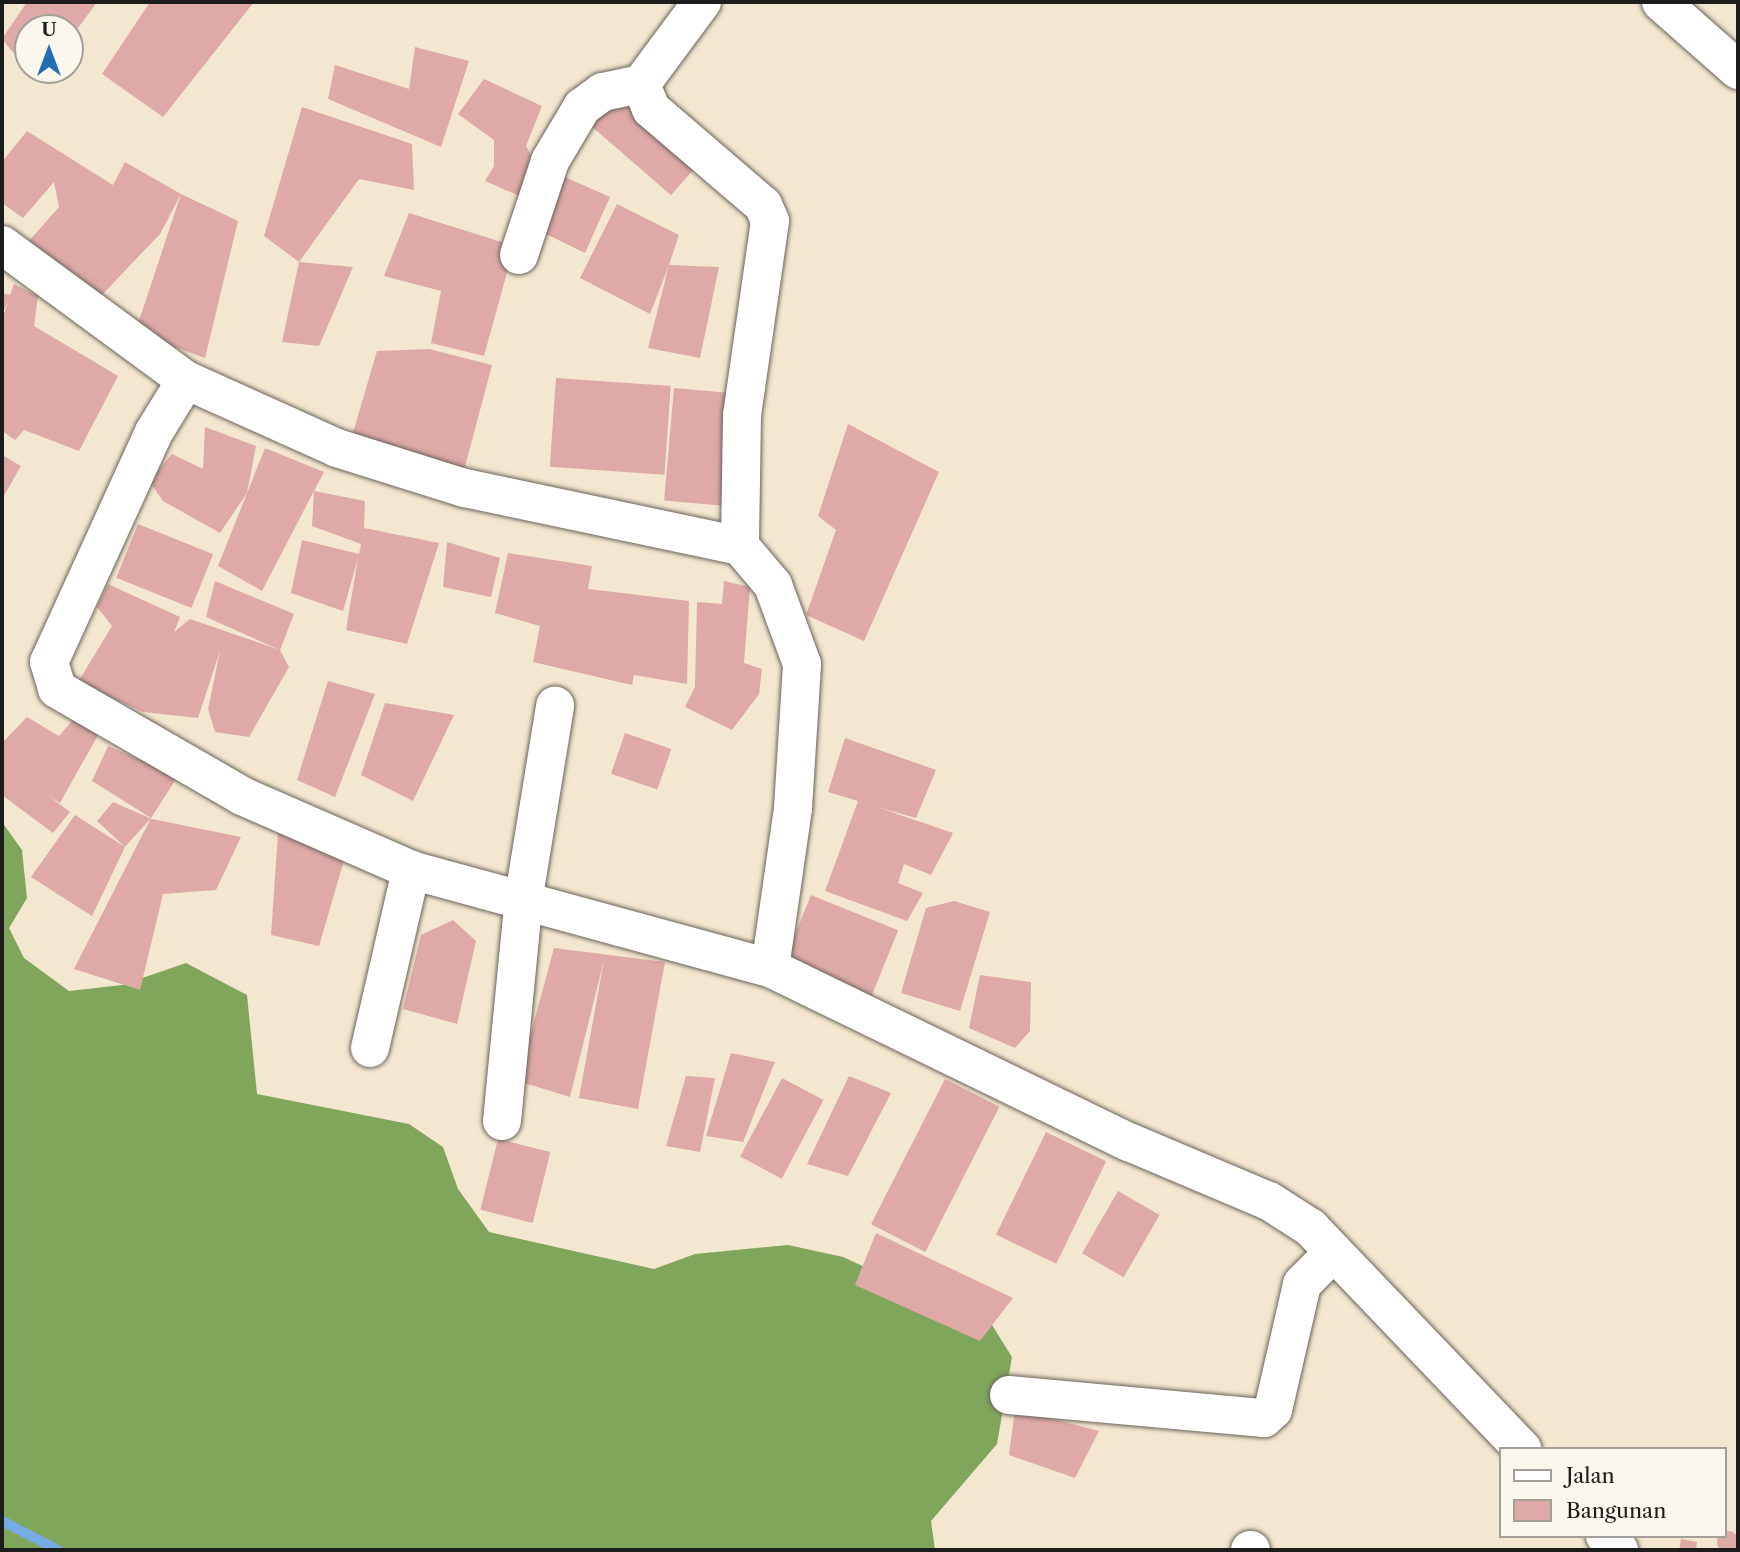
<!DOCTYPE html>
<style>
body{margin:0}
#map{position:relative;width:1740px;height:1552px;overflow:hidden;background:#f4e7cf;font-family:"Libre Caslon Text",serif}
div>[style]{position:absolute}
.forest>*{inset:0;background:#80a65c}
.stream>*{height:10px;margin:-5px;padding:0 5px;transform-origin:5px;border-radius:5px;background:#76ace4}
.building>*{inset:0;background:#dfa9a7;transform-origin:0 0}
.round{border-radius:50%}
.roads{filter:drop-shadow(0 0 2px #68635b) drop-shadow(0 0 2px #68635b)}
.minor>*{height:38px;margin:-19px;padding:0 19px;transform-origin:19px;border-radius:19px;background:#fff}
span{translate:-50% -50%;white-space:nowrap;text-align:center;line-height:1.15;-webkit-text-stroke:7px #fbf7ec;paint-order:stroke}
.frame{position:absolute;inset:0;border:4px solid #1c1c1c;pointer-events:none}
.legend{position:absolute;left:1499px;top:1447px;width:228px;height:91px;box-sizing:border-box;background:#fbf7ec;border:2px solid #a29f99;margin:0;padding:9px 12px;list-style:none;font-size:21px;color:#1c1c1c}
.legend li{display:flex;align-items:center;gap:14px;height:35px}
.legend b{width:35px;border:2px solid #a29f99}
.north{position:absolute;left:14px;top:14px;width:70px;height:70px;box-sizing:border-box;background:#fbf7ec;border:2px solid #a29f99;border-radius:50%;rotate:0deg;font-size:19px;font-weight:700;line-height:28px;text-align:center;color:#1c1c1c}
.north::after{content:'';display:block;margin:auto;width:24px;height:32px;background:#1f6fb2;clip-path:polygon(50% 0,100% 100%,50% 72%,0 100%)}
</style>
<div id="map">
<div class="forest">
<i style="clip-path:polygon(2px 822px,22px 850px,27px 898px,9px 928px,24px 958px,69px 991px,122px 985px,186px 963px,247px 995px,257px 1094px,409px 1124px,443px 1147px,458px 1189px,489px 1232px,654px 1269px,695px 1254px,788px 1245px,843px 1257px,992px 1325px,1012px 1357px,997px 1444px,931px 1521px,935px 1550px,2px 1550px)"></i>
</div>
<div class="stream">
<i style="left:2px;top:1521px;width:63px;rotate:27.4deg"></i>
</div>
<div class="building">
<i style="clip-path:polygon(27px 2px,97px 2px,70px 39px,70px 28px,28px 28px,28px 54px,16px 56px,2px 39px)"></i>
<i style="clip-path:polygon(150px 2px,254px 2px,163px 117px,102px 74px)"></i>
<i style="clip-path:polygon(415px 47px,469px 61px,441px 147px,328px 99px,335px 65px,409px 89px)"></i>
<i style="clip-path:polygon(484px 79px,542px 106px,526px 146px,535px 162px,524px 198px,485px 181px,494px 166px,494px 140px,458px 114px)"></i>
<i style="left:612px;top:91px;width:113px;height:40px;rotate:41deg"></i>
<i style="clip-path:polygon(302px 107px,412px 144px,414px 190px,359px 179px,299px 262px,353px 267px,319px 346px,282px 342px,299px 262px,264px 236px)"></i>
<i style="clip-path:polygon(27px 131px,113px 185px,125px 162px,181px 194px,160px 234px,99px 298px,28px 242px,59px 207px,54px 182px,23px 218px,2px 203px,2px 162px)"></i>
<i style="clip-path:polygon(558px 174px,610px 197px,585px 253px,542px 232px)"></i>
<i style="clip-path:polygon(181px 194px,238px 221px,205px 358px,135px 333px)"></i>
<i style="clip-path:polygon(617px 204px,679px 235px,669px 265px,719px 267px,700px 358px,648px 348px,669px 265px,650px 314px,580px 278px)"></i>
<i style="clip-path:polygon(409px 213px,508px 244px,508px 269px,484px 356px,431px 343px,441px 291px,384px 276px)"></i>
<i style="clip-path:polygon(14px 284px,38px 296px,34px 326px,118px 376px,79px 451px,24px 430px,15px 440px,2px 431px,2px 319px,9px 300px,2px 314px,2px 293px,10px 295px)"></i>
<i style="clip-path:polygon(429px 349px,492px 365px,462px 478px,352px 436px,377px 351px)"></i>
<i style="left:556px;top:378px;width:115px;height:89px;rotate:4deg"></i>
<i style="left:674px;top:388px;width:65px;height:113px;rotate:5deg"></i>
<i style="clip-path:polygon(848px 424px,939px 472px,864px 641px,806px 615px,836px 530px,818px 516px)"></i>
<i style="clip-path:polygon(205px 427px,256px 446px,247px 493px,220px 533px,163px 501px,149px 481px,172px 454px,203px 469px)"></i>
<i style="clip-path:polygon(265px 448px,324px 472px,314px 491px,365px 501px,364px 528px,439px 543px,407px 644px,346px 630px,358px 558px,343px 611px,291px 593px,302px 540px,359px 554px,361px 544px,312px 526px,314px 491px,262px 591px,218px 566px)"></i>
<i style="clip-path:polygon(2px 455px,21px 466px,2px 499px)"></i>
<i style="left:138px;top:524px;width:81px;height:58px;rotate:22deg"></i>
<i style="clip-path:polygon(447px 542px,500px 558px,491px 597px,443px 587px)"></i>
<i style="clip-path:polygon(508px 553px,592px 566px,588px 589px,689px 601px,687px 684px,634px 675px,632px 685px,533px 662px,540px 626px,495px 613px)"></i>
<i style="clip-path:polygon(215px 581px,294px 614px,280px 650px,289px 667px,249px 737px,215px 732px,208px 709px,220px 651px,198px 718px,143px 712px,78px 682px,112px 626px,97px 607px,108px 584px,180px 617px,174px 632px,190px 619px,280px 650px,206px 617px)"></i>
<i style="clip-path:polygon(724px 581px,750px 587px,744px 663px,762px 669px,759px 694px,732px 730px,685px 707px,695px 687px,697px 602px,722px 604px)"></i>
<i style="clip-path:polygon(328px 681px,375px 694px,335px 797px,297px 780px)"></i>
<i style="clip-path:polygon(385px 703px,454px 715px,413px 801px,361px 775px)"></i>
<i style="clip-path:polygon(77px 715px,98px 735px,60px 803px,49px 796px,70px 812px,53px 833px,2px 795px,2px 743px,27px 717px,59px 736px)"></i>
<i style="left:625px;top:733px;width:49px;height:43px;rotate:19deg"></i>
<i style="clip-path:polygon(845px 738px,936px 770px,916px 818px,877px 807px,953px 833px,931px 875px,904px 864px,898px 883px,923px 893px,907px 921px,825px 891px,858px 801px,828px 792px)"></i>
<i style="clip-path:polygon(108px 746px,178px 776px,151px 818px,92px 781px)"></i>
<i style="clip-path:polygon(113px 802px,152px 819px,241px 837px,216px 890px,163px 894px,140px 990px,74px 969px,151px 818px,125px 847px,97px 821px)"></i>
<i style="clip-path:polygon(75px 815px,125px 847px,92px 916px,31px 877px)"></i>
<i style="clip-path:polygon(279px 819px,347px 850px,319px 946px,271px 935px)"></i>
<i style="left:811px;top:895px;width:94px;height:74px;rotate:22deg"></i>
<i style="clip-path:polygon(954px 901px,990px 912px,960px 1011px,901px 993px,926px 908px)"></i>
<i style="clip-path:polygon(453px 920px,476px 941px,457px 1024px,403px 1009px,421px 935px)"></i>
<i style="clip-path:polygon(554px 948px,665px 962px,638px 1109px,579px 1098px,604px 960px,570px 1097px,518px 1081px)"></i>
<i style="clip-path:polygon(980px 975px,1031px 982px,1030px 1031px,1015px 1048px,969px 1028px)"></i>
<i style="clip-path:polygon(731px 1053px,775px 1062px,743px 1142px,706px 1136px)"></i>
<i style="clip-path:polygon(686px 1076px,715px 1078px,700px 1152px,666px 1146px)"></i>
<i style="clip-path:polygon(849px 1076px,891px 1093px,848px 1176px,807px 1164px)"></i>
<i style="left:782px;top:1078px;width:47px;height:89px;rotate:28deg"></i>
<i style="left:945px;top:1079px;width:61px;height:163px;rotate:27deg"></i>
<i style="left:1046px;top:1132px;width:67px;height:114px;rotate:26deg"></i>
<i style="left:498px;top:1139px;width:54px;height:73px;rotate:14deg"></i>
<i style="left:1118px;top:1191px;width:48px;height:72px;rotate:30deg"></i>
<i style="clip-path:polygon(876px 1233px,1013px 1298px,980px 1341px,855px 1285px)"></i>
<i style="clip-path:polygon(1015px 1409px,1099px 1431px,1075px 1478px,1009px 1455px)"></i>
<i class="round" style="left:1717px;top:1531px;width:22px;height:22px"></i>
<i style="clip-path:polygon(1681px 1539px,1697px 1542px,1696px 1550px,1679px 1550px)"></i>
</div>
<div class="roads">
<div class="minor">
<i style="left:702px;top:2px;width:102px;rotate:126.6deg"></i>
<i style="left:641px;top:84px;width:27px;rotate:68deg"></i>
<i style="left:651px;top:109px;width:148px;rotate:40.6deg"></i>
<i style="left:763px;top:205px;width:17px;rotate:66deg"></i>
<i style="left:770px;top:221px;width:196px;rotate:98.2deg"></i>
<i style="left:742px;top:415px;width:131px;rotate:90.9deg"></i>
<i style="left:1661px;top:2px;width:103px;rotate:41.4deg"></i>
<i style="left:2px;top:245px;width:228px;rotate:36.3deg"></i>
<i style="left:519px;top:255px;width:99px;rotate:-71.7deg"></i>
<i style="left:550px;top:161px;width:63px;rotate:-59.3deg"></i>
<i style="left:582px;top:107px;width:26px;rotate:-36deg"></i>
<i style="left:603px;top:92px;width:39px;rotate:-12deg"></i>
<i style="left:770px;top:968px;width:162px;rotate:-81.8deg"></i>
<i style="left:793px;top:808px;width:144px;rotate:-86.4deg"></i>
<i style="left:802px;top:664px;width:84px;rotate:-110.2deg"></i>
<i style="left:773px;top:585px;width:51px;rotate:-130.2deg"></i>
<i style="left:740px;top:546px;width:282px;rotate:-168.1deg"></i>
<i style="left:464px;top:488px;width:133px;rotate:-162.5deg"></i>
<i style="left:337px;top:448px;width:166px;rotate:-155.8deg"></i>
<i style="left:186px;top:380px;width:61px;rotate:121.6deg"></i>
<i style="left:154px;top:432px;width:253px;rotate:114.5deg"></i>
<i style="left:49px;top:662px;width:28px;rotate:73deg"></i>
<i style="left:57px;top:689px;width:214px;rotate:30deg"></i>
<i style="left:242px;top:796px;width:184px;rotate:23.6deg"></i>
<i style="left:411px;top:870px;width:372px;rotate:15.3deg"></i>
<i style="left:770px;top:968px;width:399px;rotate:25.9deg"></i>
<i style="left:1129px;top:1142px;width:152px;rotate:22.9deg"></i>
<i style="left:1269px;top:1201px;width:50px;rotate:32.7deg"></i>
<i style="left:1311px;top:1228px;width:306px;rotate:46.3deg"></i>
<i style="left:370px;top:1048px;width:183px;rotate:-77deg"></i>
<i style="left:502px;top:1121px;width:226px;rotate:-84.4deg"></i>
<i style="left:524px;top:896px;width:193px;rotate:-80.7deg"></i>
<i style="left:1009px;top:1395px;width:256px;rotate:5.2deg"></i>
<i style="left:1264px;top:1418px;width:12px;rotate:-42deg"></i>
<i style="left:1273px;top:1410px;width:129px;rotate:-77deg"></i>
<i style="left:1302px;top:1284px;width:45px;rotate:-45deg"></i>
<i style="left:1605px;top:1536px;width:20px;rotate:45deg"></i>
<i style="left:1250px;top:1550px;width:1px"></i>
</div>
</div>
<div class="frame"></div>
<ul class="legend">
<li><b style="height:9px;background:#fff"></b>Jalan</li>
<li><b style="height:19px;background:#dfa9a7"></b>Bangunan</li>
</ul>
<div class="north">U</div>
</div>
